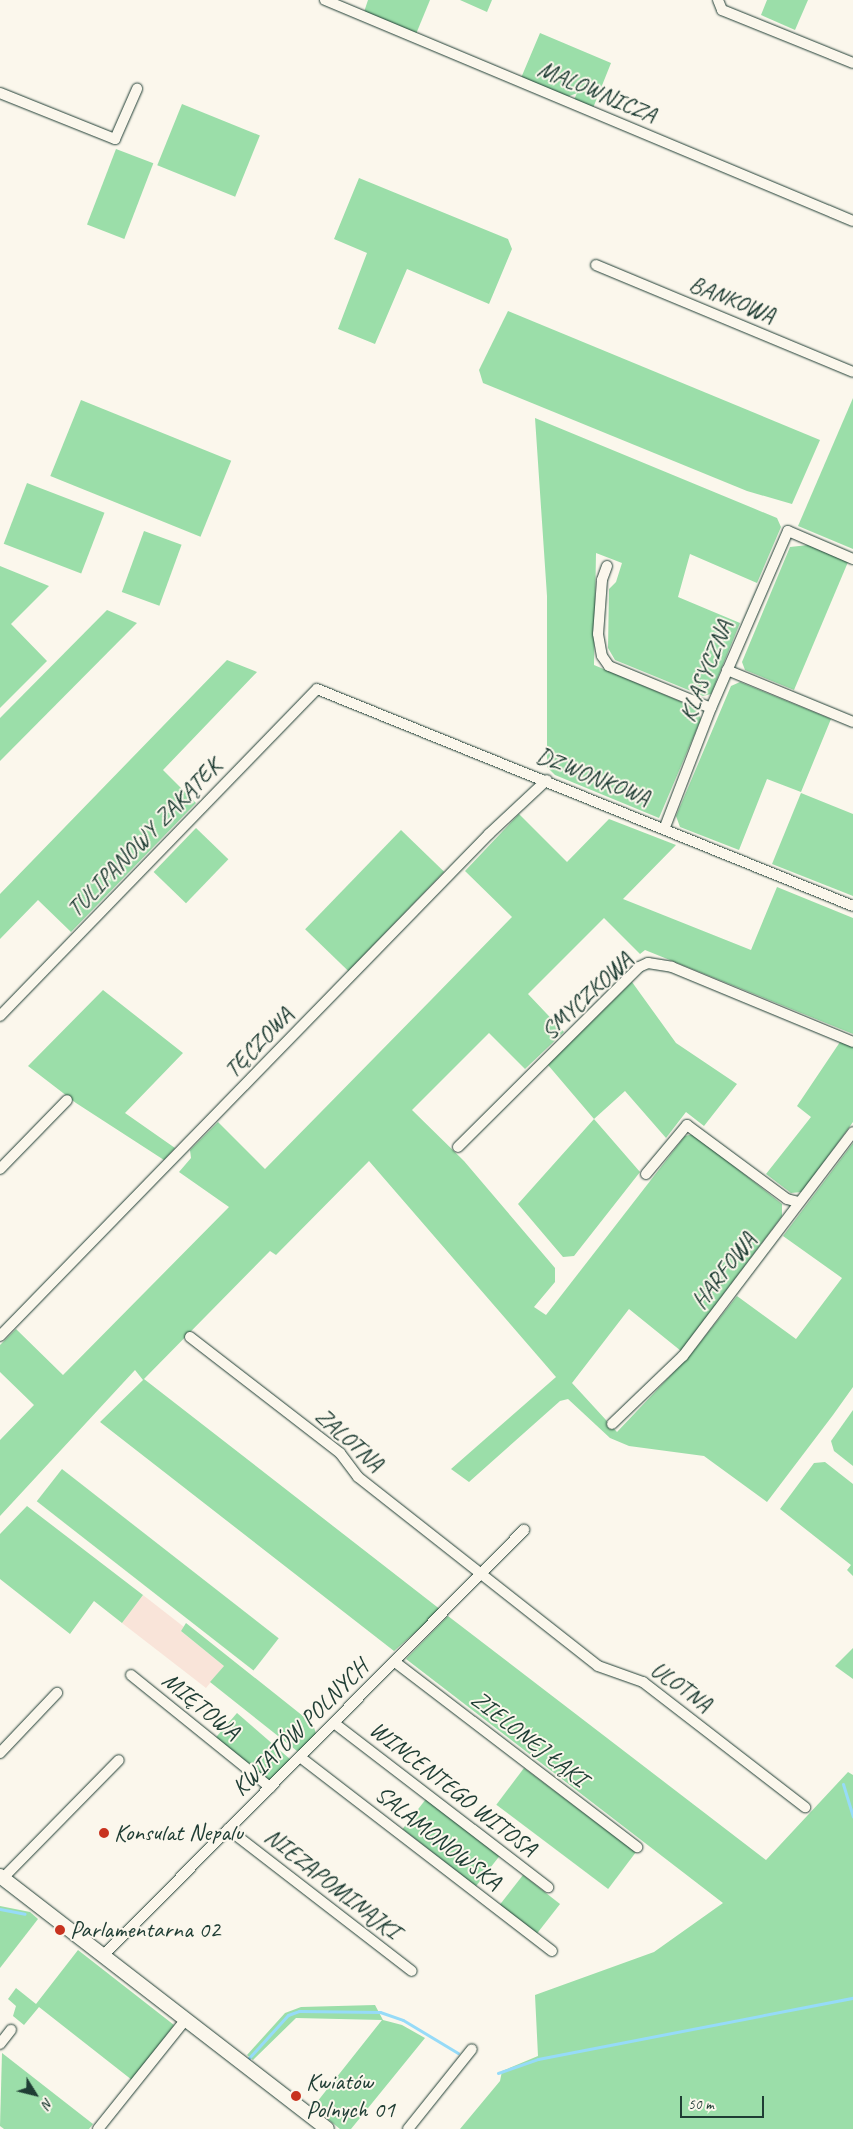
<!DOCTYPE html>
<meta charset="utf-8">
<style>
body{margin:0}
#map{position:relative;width:853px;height:2129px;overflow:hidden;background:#fbf7ec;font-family:Caveat,sans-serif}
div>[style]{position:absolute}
.built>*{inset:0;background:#f9e4d9}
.green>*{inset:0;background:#9bdea9;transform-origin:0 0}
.stream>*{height:3px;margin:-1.5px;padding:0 1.5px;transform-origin:1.5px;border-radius:1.5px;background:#96dbf8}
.roads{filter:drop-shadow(0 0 1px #1f3d34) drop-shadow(0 0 1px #1f3d34)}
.street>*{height:10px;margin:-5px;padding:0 5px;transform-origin:5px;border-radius:5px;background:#fbf7ec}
.secondary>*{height:14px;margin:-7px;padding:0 7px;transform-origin:7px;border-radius:7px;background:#fbf7ec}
.dots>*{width:14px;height:14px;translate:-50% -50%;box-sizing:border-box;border:2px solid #fbf7ec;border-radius:50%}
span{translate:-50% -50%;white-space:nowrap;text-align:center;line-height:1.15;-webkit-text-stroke:4px #fbf7ec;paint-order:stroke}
.street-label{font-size:24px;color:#1f3d34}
.poi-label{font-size:24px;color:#1f3d34}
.left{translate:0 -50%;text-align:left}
.north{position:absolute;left:10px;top:2069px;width:50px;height:50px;-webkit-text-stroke:4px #fbf7ec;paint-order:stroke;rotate:126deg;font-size:14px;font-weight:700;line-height:20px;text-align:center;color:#1f3d34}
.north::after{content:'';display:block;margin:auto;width:18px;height:22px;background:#1f3d34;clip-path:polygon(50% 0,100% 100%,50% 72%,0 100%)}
.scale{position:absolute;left:680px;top:2096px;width:84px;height:22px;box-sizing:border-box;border:2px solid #1f3d34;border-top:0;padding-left:6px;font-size:15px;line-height:18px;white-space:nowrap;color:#1f3d34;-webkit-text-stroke:4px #fbf7ec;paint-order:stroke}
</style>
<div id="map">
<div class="built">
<i style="clip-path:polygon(143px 1595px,184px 1627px,181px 1631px,224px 1666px,206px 1688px,122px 1623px)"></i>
</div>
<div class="green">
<i style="clip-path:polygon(368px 0,430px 0,416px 34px,364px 12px)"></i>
<i style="clip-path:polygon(460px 0,492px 0,487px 12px)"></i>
<i style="clip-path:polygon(767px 0,808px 0,795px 30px,761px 15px)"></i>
<i style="clip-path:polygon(540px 33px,611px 63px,593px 108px,574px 100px,577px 93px,567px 97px,521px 78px)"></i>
<i style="left:182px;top:104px;width:84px;height:66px;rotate:22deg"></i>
<i style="left:116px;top:149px;width:40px;height:81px;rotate:21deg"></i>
<i style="clip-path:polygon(359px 178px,508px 239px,512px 249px,489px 304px,407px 269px,375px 344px,338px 329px,367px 253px,334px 239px)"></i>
<i style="clip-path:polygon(508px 311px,820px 440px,792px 504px,747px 491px,483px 383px,479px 370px)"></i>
<i style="clip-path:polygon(853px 398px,853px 549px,798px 526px)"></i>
<i style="left:81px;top:400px;width:162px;height:82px;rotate:22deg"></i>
<i style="clip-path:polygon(535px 418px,777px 518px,781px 527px,757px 583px,690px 554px,678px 597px,740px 623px,711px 694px,703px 696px,615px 660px,608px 648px,609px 589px,616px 582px,622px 563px,596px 553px,594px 665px,696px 708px,701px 719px,659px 818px,555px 775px,547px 767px,547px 596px)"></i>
<i style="left:27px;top:483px;width:83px;height:65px;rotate:21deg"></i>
<i style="left:144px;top:531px;width:40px;height:65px;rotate:20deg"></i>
<i style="clip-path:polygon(808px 545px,848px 562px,794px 690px,745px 670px,742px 662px,790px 547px)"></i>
<i style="clip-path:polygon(0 566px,49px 586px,11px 624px,47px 661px,0 708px)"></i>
<i style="clip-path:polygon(107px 610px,137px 623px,0 761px,0 718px)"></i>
<i style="clip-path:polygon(227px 660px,257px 672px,163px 770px,196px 803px,71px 932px,38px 900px,0 939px,0 894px)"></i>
<i style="clip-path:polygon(740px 682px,831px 719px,801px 792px,767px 779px,739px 850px,680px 827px,676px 816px,731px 686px)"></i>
<i style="clip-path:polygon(801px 793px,853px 814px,853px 896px,772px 864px)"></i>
<i style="clip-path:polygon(519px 814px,567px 862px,609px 819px,676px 845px,623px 899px,751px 950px,777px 887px,853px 918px,853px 1034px,645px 950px,640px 954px,604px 918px,528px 994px,564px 1032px,525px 1069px,489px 1033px,412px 1110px,464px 1161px,555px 1268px,555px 1282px,534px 1307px,546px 1315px,685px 1136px,693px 1134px,782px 1204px,782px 1216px,681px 1351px,629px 1309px,572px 1383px,617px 1432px,691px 1354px,737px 1296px,796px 1339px,842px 1278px,783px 1236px,853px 1143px,853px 1387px,833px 1415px,767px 1502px,704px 1456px,629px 1446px,610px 1438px,568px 1399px,560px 1401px,469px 1482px,451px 1469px,556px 1377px,369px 1161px,276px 1255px,270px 1251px,144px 1379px,441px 1610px,394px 1651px,100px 1422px,143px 1380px,135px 1370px,0 1516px,0 1440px,34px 1405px,0 1372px,0 1345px,16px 1329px,63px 1375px,229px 1207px,179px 1172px,191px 1158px,190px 1150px,218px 1122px,265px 1169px,431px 1000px,512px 917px,465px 871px)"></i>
<i style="left:196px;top:828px;width:45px;height:61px;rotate:44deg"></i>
<i style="left:401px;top:830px;width:60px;height:138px;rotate:44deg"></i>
<i style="clip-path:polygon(632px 982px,676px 1043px,737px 1084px,704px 1126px,686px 1112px,666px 1138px,625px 1091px,594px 1119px,640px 1172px,574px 1256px,563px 1257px,518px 1204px,594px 1119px,548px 1065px)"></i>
<i style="clip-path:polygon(103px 990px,183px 1053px,125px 1113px,175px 1148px,164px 1160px,76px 1103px,28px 1066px)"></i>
<i style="clip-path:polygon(840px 1042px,853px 1047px,853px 1122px,802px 1192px,791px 1193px,766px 1174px,811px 1117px,797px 1106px)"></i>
<i style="clip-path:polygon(853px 1410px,853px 1466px,834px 1451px,831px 1441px)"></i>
<i style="clip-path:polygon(825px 1462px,853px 1484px,853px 1576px,847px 1570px,851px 1565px,780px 1509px,814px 1463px)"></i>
<i style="left:62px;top:1469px;width:275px;height:41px;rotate:38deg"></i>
<i style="clip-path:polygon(27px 1506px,143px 1595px,122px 1623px,94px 1601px,70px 1634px,0 1579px,0 1534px)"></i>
<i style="clip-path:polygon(448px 1616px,766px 1860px,848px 1772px,853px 1775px,853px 2129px,460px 2129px,500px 2081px,502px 2071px,538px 2056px,535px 1995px,654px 1952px,723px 1903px,406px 1659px)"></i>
<i style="clip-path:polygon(186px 1623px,313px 1724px,316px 1734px,302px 1749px,297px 1751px,210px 1682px,224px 1666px,181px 1631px)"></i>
<i style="clip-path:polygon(853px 1648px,853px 1679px,835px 1666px)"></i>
<i style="left:237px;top:1713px;width:72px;height:32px;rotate:41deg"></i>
<i style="left:524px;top:1768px;width:140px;height:46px;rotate:37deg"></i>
<i style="left:426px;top:1799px;width:93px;height:38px;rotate:38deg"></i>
<i style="left:523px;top:1875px;width:47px;height:39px;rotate:38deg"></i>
<i style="clip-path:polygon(0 1906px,30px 1912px,38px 1919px,0 1968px)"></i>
<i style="clip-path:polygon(78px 1950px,174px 2025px,132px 2080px,39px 2007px,24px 2025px,13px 2016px,16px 2006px,8px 1999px,16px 1988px,36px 2004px)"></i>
<i style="clip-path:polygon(375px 2005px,383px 2020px,402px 2025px,425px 2038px,351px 2129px,340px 2129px,313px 2107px,382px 2020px,296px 2018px,253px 2060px,247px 2055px,285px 2013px,301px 2007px)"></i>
<i style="clip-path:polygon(2px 2053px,93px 2124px,89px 2129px,4px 2129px,0 2126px)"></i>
</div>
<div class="stream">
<i style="left:843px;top:1784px;width:34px;rotate:73deg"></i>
<i style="left:0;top:1909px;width:25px;rotate:11deg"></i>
<i style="left:249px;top:2058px;width:58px;rotate:-47.8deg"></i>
<i style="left:288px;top:2015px;width:12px;rotate:-20deg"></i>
<i style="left:299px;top:2011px;width:81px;rotate:0.7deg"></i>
<i style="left:380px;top:2012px;width:24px;rotate:19deg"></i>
<i style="left:403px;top:2020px;width:64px;rotate:31deg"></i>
<i style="left:498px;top:2073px;width:42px;rotate:-19.3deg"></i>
<i style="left:538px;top:2059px;width:321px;rotate:-11deg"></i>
</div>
<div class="roads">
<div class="street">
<i style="left:325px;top:0;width:572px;rotate:22.71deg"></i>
<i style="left:718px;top:0;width:11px;rotate:68deg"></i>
<i style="left:722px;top:10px;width:141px;rotate:22deg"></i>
<i style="left:0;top:93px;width:124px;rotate:21.8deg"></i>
<i style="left:115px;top:139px;width:55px;rotate:-66.3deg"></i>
<i style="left:596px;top:265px;width:278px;rotate:22.6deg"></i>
<i style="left:607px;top:566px;width:15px;rotate:110deg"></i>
<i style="left:602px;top:580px;width:54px;rotate:94.2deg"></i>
<i style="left:598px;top:634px;width:22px;rotate:80deg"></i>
<i style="left:602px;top:656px;width:12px;rotate:55deg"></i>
<i style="left:609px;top:666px;width:110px;rotate:22.4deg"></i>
<i style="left:727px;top:670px;width:136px;rotate:22.4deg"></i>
<i style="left:665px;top:827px;width:128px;rotate:-68.9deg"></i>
<i style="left:711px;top:708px;width:193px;rotate:-66.5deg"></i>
<i style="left:788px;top:531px;width:71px;rotate:23.3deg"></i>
<i style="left:0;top:1016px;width:455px;rotate:-45.9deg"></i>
<i style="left:317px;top:689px;width:578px;rotate:22.04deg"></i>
<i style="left:458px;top:1147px;width:255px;rotate:-44.8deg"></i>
<i style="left:639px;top:967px;width:10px;rotate:-24deg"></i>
<i style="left:648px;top:963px;width:24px;rotate:9deg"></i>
<i style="left:672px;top:967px;width:196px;rotate:22.5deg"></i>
<i style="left:0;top:1169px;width:96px;rotate:-45.8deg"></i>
<i style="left:646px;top:1174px;width:64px;rotate:-50.1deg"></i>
<i style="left:687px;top:1125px;width:124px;rotate:36.5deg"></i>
<i style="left:787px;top:1199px;width:11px;rotate:15deg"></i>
<i style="left:0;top:1336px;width:701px;rotate:-45.75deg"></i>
<i style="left:489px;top:834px;width:79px;rotate:-43deg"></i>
<i style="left:190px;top:1337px;width:190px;rotate:37.7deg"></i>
<i style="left:340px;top:1453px;width:30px;rotate:53deg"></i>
<i style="left:358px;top:1477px;width:305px;rotate:38.2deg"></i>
<i style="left:598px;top:1666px;width:48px;rotate:19.6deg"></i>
<i style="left:643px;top:1682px;width:205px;rotate:37.7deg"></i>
<i style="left:612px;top:1424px;width:98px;rotate:-43.8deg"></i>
<i style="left:683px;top:1356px;width:281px;rotate:-52.8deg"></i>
<i style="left:395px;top:1662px;width:305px;rotate:37.4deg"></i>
<i style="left:131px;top:1675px;width:179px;rotate:38.9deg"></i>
<i style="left:334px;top:1723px;width:270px;rotate:37.5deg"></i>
<i style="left:0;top:1753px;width:83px;rotate:-46.5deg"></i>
<i style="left:300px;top:1757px;width:318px;rotate:37.6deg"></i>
<i style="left:228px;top:1829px;width:232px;rotate:37.7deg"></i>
<i style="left:3px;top:1878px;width:165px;rotate:-45.5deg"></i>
<i style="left:104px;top:1955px;width:598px;rotate:-45.34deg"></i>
<i style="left:0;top:2044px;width:18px;rotate:-52deg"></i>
<i style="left:98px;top:2129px;width:141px;rotate:-51.3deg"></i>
<i style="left:408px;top:2129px;width:102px;rotate:-51.3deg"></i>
</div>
<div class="secondary">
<i style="left:0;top:1876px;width:413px;rotate:37.7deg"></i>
</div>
</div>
<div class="dots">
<i style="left:104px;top:1833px;background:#c8321e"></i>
<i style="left:60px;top:1930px;background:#c8321e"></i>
<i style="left:296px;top:2096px;background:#c8321e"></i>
</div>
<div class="street-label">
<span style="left:597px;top:92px;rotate:23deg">MALOWNICZA</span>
<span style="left:732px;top:300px;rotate:22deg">BANKOWA</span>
<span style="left:706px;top:671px;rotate:-68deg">KLASYCZNA</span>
<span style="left:593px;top:777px;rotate:22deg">DZWONKOWA</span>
<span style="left:144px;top:838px;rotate:-46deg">TULIPANOWY ZAKĄTEK</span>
<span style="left:587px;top:996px;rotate:-43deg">SMYCZKOWA</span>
<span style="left:259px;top:1043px;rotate:-46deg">TĘCZOWA</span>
<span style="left:724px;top:1271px;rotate:-52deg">HARFOWA</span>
<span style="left:349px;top:1440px;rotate:42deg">ZALOTNA</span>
<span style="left:681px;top:1687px;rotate:36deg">ULOTNA</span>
<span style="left:201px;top:1706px;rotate:39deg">MIĘTOWA</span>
<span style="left:300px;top:1728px;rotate:-45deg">KWIATÓW POLNYCH</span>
<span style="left:529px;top:1739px;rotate:38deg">ZIELONEJ ŁĄKI</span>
<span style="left:453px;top:1789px;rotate:38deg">WINCENTEGO WITOSA</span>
<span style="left:438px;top:1838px;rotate:38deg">SALAMONOWSKA</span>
<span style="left:332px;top:1884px;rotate:38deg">NIEZAPOMINAJKI</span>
</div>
<div class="poi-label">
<span class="left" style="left:114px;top:1833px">Konsulat Nepalu</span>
<span class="left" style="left:70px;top:1930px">Parlamentarna 02</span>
<span class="left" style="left:306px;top:2096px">Kwiatów<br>Polnych 01</span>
</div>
<div class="north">N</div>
<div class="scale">50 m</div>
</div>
